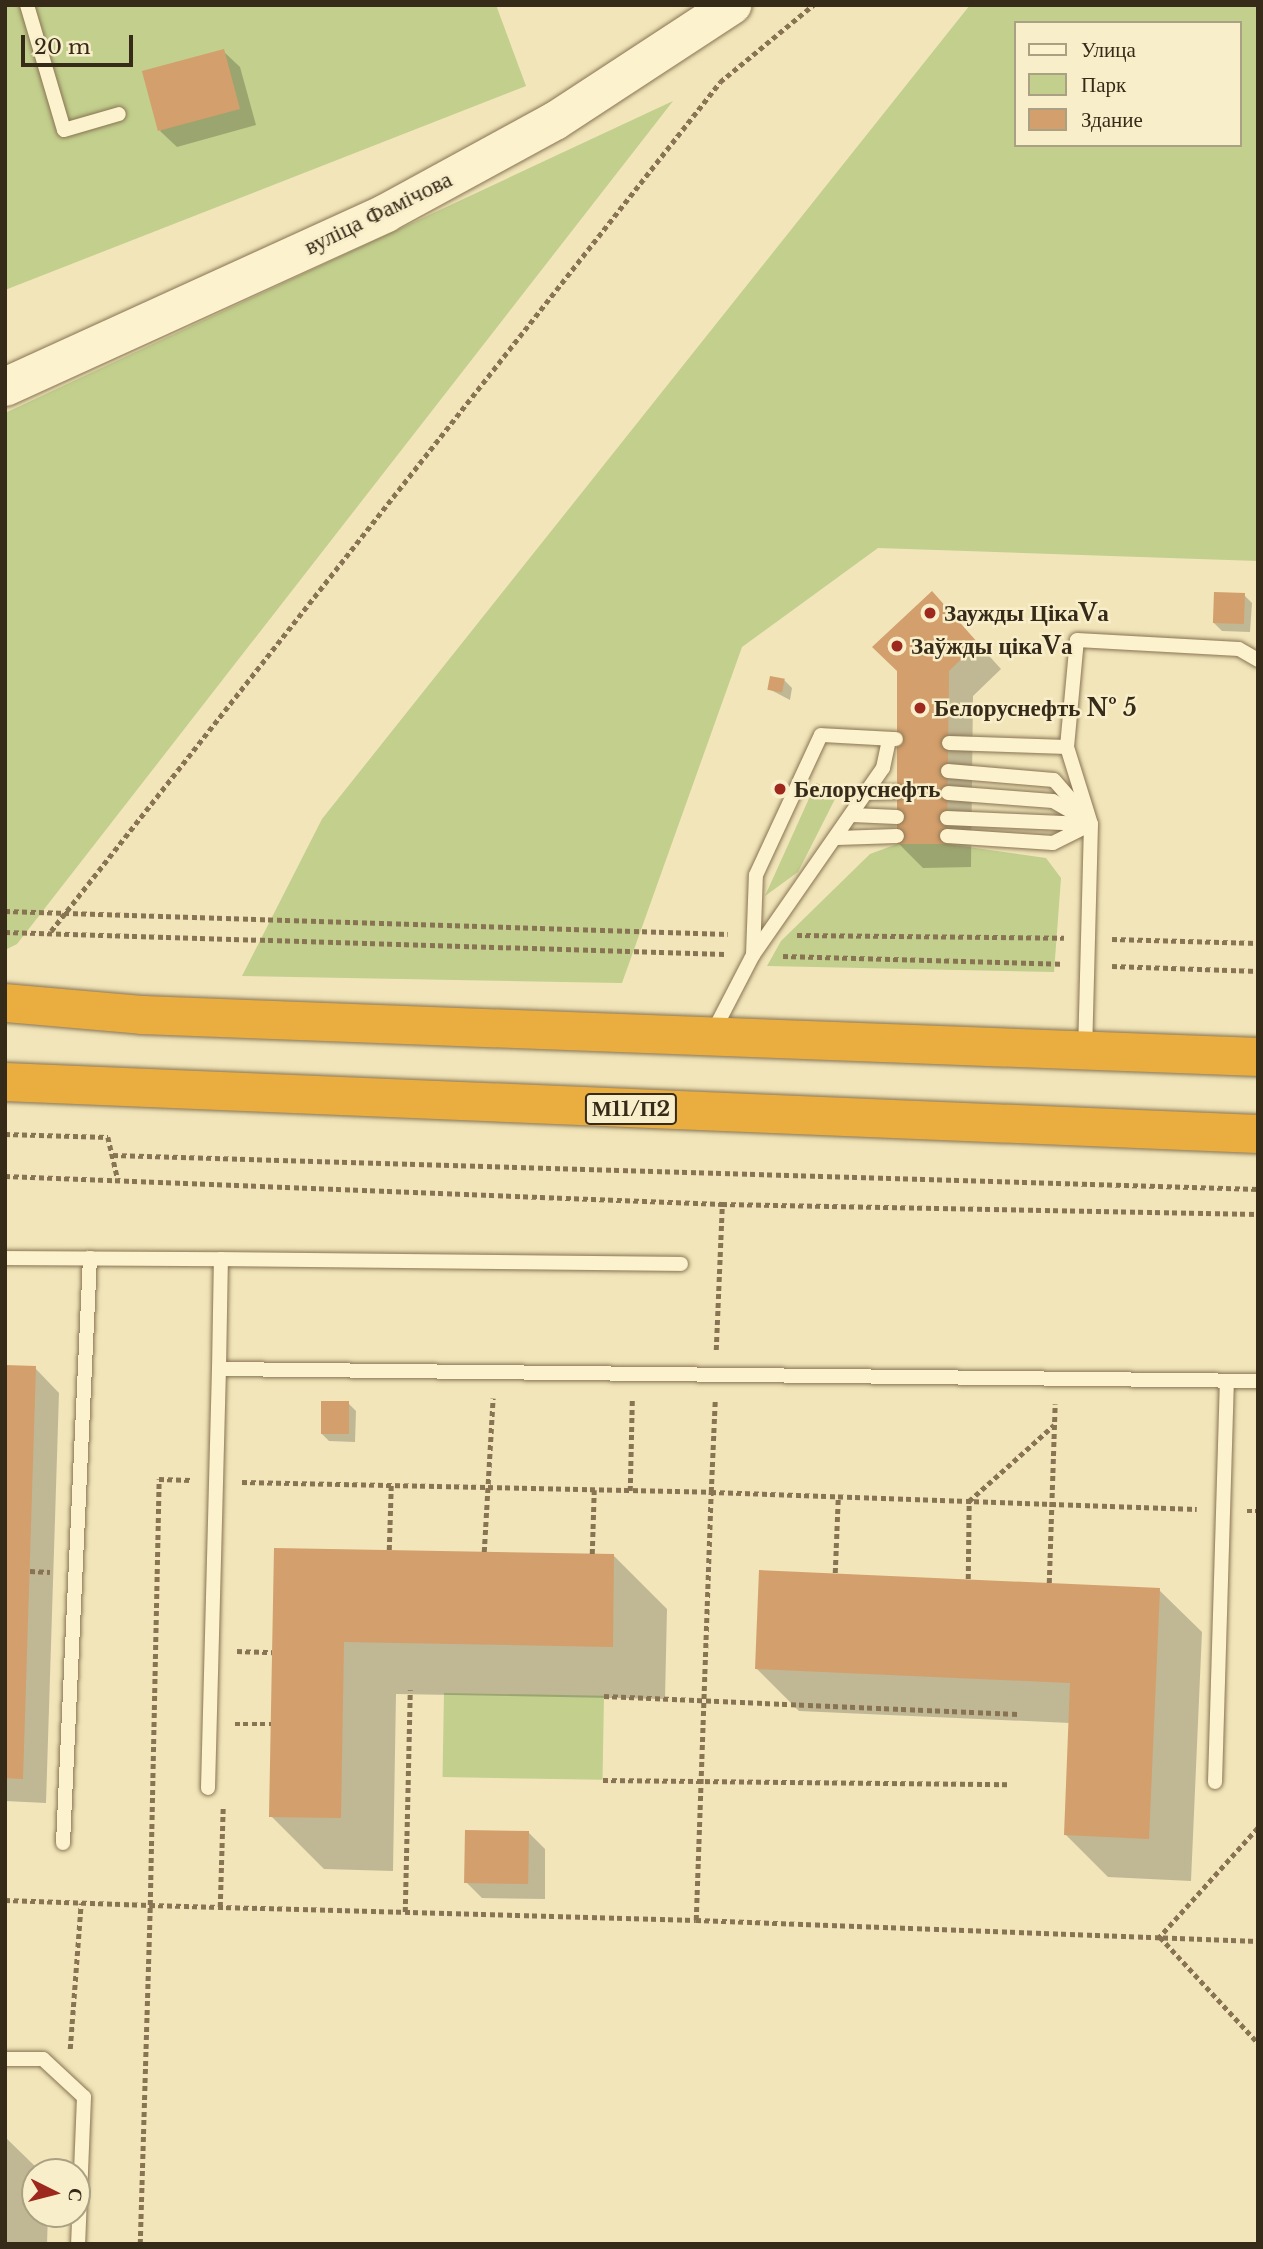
<!DOCTYPE html>
<meta charset="utf-8">
<style>
body{margin:0}
#map{position:relative;width:1263px;height:2249px;overflow:hidden;background:#f1e5b9;font-family:"Libre Baskerville",serif}
div>[style]{position:absolute}
.green>*{inset:0;background:#c2cf8d;transform-origin:0 0}
.shadow>*{inset:0;background:#0003}
.building>*{inset:0;background:#d39f6c;transform-origin:0 0}
.path>*{height:4.5px;margin-top:-2.25px;transform-origin:0;background:repeating-linear-gradient(90deg,#887453 0 5px,transparent 0 8.5px)}
.roads{filter:drop-shadow(0 0 2px #887453) drop-shadow(0 0 2px #887453)}
.lane>*{height:14px;margin:-7px;padding:0 7px;transform-origin:7px;border-radius:7px;background:#fcf2cd}
.secondary>*{height:38px;margin:-19px;padding:0 19px;transform-origin:19px;border-radius:19px;background:#fcf2cd}
.highway>*{height:38px;margin:-19px;padding:0 19px;transform-origin:19px;border-radius:19px;background:#eaae40}
.dots>*{width:19px;height:19px;translate:-50% -50%;box-sizing:border-box;border:4px solid #f8eec9;border-radius:50%}
span{translate:-50% -50%;white-space:nowrap;text-align:center;line-height:1.15;-webkit-text-stroke:5px #f8eec9;paint-order:stroke}
.shield-label span{padding:2px 5px;background:#f8eec9;border:2px solid;border-radius:5px;-webkit-text-stroke-width:0}
.shield-label{font-size:21px;color:#362a19;font-weight:700}
.street-label{font-size:23px;color:#362a19}
.poi-label{font-size:23px;color:#362a19;font-weight:700}
.left{translate:0 -50%;text-align:left}
.frame{position:absolute;inset:0;border:7px solid #362a19;pointer-events:none}
.legend{position:absolute;left:1014px;top:21px;width:228px;height:126px;box-sizing:border-box;background:#f8eec9;border:2px solid #aaa083;margin:0;padding:9px 12px;list-style:none;font-size:21px;color:#362a19}
.legend li{display:flex;align-items:center;gap:14px;height:35px}
.legend b{width:35px;border:2px solid #aaa083}
.north{position:absolute;left:21px;top:2158px;width:70px;height:70px;box-sizing:border-box;background:#f8eec9;border:2px solid #aaa083;border-radius:50%;rotate:96deg;font-size:19px;font-weight:700;line-height:28px;text-align:center;color:#362a19}
.north::after{content:'';display:block;margin:auto;width:24px;height:32px;background:#9c281e;clip-path:polygon(50% 0,100% 100%,50% 72%,0 100%)}
.scale{position:absolute;left:21px;top:35px;width:112px;height:32px;box-sizing:border-box;border:4px solid #362a19;border-top:0;padding-left:9px;font-size:21px;line-height:24px;white-space:nowrap;color:#362a19;-webkit-text-stroke:5px #f8eec9;paint-order:stroke}
</style>
<div id="map">
<div class="green">
<i style="clip-path:polygon(5px 5px,496px 5px,526px 86px,5px 290px)"></i>
<i style="clip-path:polygon(evenodd,970px 5px,1258px 5px,1258px 561px,878px 548px,742px 647px,622px 983px,242px 976px,322px 819px,970px 5px,1016px 23px,1240px 23px,1240px 145px,1016px 145px,1016px 23px)"></i>
<i style="clip-path:polygon(673px 101px,17px 944px,5px 950px,5px 413px)"></i>
<i style="clip-path:polygon(816px 783px,834px 789px,835px 799px,798px 872px,765px 896px)"></i>
<i style="clip-path:polygon(897px 844px,947px 844px,1046px 858px,1061px 878px,1054px 972px,767px 966px,781px 941px,870px 854px)"></i>
<i style="left:444px;top:1693px;width:160px;height:84px;rotate:1deg"></i>
</div>
<div class="shadow">
<i style="clip-path:polygon(223px 51px,240px 67px,256px 125px,177px 147px,160px 131px)"></i>
<i style="clip-path:polygon(932px 593px,1001px 669px,973px 696px,971px 867px,923px 868px,898px 843px,899px 671px)"></i>
<i style="clip-path:polygon(1244px 595px,1252px 603px,1250px 632px,1222px 631px,1214px 623px)"></i>
<i style="clip-path:polygon(784px 680px,792px 688px,790px 700px,769px 689px)"></i>
<i style="clip-path:polygon(5px 1367px,35px 1368px,59px 1393px,46px 1803px,5px 1801px)"></i>
<i style="clip-path:polygon(348px 1403px,356px 1411px,355px 1442px,329px 1441px,321px 1433px)"></i>
<i style="clip-path:polygon(276px 1550px,614px 1556px,667px 1609px,665px 1699px,396px 1694px,393px 1871px,324px 1869px,271px 1816px)"></i>
<i style="clip-path:polygon(1159px 1590px,1202px 1632px,1191px 1881px,1108px 1877px,1065px 1834px,1070px 1723px,799px 1711px,756px 1668px)"></i>
<i style="clip-path:polygon(529px 1833px,545px 1849px,545px 1899px,482px 1898px,466px 1882px)"></i>
<i style="clip-path:polygon(5px 2137px,41px 2172px,35px 2172px,35px 2214px,48px 2214px,47px 2244px,5px 2244px)"></i>
</div>
<div class="building">
<i style="left:224px;top:49px;width:62px;height:85px;rotate:75deg"></i>
<i style="clip-path:polygon(932px 591px,978px 643px,949px 671px,947px 844px,897px 844px,897px 671px,872px 647px)"></i>
<i style="left:1214px;top:592px;width:31px;height:31px;rotate:2deg"></i>
<i style="left:770px;top:676px;width:15px;height:14px;rotate:11deg"></i>
<i style="clip-path:polygon(5px 1365px,36px 1366px,23px 1779px,5px 1778px)"></i>
<i style="left:321px;top:1401px;width:28px;height:33px"></i>
<i style="clip-path:polygon(274px 1548px,614px 1554px,613px 1647px,344px 1642px,341px 1818px,269px 1817px)"></i>
<i style="clip-path:polygon(759px 1570px,1160px 1588px,1149px 1839px,1064px 1835px,1070px 1683px,755px 1669px)"></i>
<i style="left:465px;top:1830px;width:64px;height:53px;rotate:1deg"></i>
</div>
<div class="path">
<i style="left:5px;top:911px;width:723px;rotate:1.82deg"></i>
<i style="left:51px;top:931px;width:1081px;rotate:-51.76deg"></i>
<i style="left:720px;top:82px;width:121px;rotate:-39.6deg"></i>
<i style="left:5px;top:932px;width:720px;rotate:1.75deg"></i>
<i style="left:797px;top:935px;width:267px;rotate:0.6deg"></i>
<i style="left:1112px;top:939px;width:146px;rotate:1.6deg"></i>
<i style="left:783px;top:956px;width:278px;rotate:1.6deg"></i>
<i style="left:1112px;top:966px;width:146px;rotate:2deg"></i>
<i style="left:5px;top:1134px;width:103px;rotate:1.7deg"></i>
<i style="left:108px;top:1137px;width:44px;rotate:76.9deg"></i>
<i style="left:113px;top:1155px;width:1146px;rotate:1.7deg"></i>
<i style="left:5px;top:1176px;width:718px;rotate:2.24deg"></i>
<i style="left:722px;top:1204px;width:536px;rotate:1.07deg"></i>
<i style="left:716px;top:1350px;width:146px;rotate:-87.6deg"></i>
<i style="left:242px;top:1482px;width:469px;rotate:1.2deg"></i>
<i style="left:711px;top:1492px;width:91px;rotate:-87.5deg"></i>
<i style="left:630px;top:1491px;width:91px;rotate:-88.7deg"></i>
<i style="left:1247px;top:1511px;width:11px"></i>
<i style="left:389px;top:1550px;width:65px;rotate:-88.2deg"></i>
<i style="left:484px;top:1552px;width:154px;rotate:-86.7deg"></i>
<i style="left:592px;top:1554px;width:64px;rotate:-88.2deg"></i>
<i style="left:30px;top:1571px;width:20px;rotate:3deg"></i>
<i style="left:835px;top:1573px;width:76px;rotate:-87.7deg"></i>
<i style="left:968px;top:1579px;width:78px;rotate:-89.3deg"></i>
<i style="left:969px;top:1501px;width:114px;rotate:-41.8deg"></i>
<i style="left:1049px;top:1583px;width:179px;rotate:-88.1deg"></i>
<i style="left:237px;top:1651px;width:35px;rotate:2deg"></i>
<i style="left:604px;top:1696px;width:416px;rotate:2.5deg"></i>
<i style="left:235px;top:1724px;width:36px"></i>
<i style="left:603px;top:1780px;width:407px;rotate:0.6deg"></i>
<i style="left:1258px;top:1828px;width:147px;rotate:132deg"></i>
<i style="left:1160px;top:1937px;width:144px;rotate:47.2deg"></i>
<i style="left:5px;top:1900px;width:145px;rotate:2deg"></i>
<i style="left:150px;top:1905px;width:426px;rotate:-88.8deg"></i>
<i style="left:159px;top:1479px;width:32px;rotate:2deg"></i>
<i style="left:220px;top:1907px;width:100px;rotate:-88.3deg"></i>
<i style="left:405px;top:1912px;width:222px;rotate:-88.7deg"></i>
<i style="left:696px;top:1920px;width:562px;rotate:2.14deg"></i>
<i style="left:70px;top:2049px;width:146px;rotate:-85.7deg"></i>
<i style="left:140px;top:2244px;width:339px;rotate:-88.3deg"></i>
<i style="left:150px;top:1905px;width:546px;rotate:1.57deg"></i>
<i style="left:696px;top:1920px;width:428px;rotate:-88deg"></i>
<i style="left:711px;top:1492px;width:486px;rotate:2deg"></i>
</div>
<div class="roads">
<div class="lane">
<i style="left:27px;top:5px;width:130px;rotate:73.5deg"></i>
<i style="left:64px;top:130px;width:57px;rotate:-16.2deg"></i>
<i style="left:949px;top:743px;width:118px;rotate:1.9deg"></i>
<i style="left:1067px;top:747px;width:81px;rotate:72.7deg"></i>
<i style="left:1091px;top:824px;width:225px;rotate:91.5deg"></i>
<i style="left:1067px;top:747px;width:107px;rotate:-84.7deg"></i>
<i style="left:1077px;top:640px;width:162px;rotate:3.2deg"></i>
<i style="left:1239px;top:649px;width:22px;rotate:30deg"></i>
<i style="left:948px;top:771px;width:106px;rotate:4.9deg"></i>
<i style="left:1054px;top:780px;width:49px;rotate:49.1deg"></i>
<i style="left:866px;top:793px;width:31px;rotate:-2deg"></i>
<i style="left:948px;top:793px;width:105px;rotate:4.4deg"></i>
<i style="left:1053px;top:801px;width:32px;rotate:30deg"></i>
<i style="left:852px;top:815px;width:45px;rotate:2.5deg"></i>
<i style="left:947px;top:818px;width:139px;rotate:2.5deg"></i>
<i style="left:947px;top:836px;width:106px;rotate:3.8deg"></i>
<i style="left:1053px;top:843px;width:42px;rotate:-26.6deg"></i>
<i style="left:837px;top:838px;width:60px;rotate:-1.9deg"></i>
<i style="left:753px;top:955px;width:80px;rotate:-87.9deg"></i>
<i style="left:756px;top:875px;width:154px;rotate:-65.1deg"></i>
<i style="left:821px;top:735px;width:75px;rotate:3.1deg"></i>
<i style="left:712px;top:1034px;width:89px;rotate:-62.6deg"></i>
<i style="left:753px;top:955px;width:228px;rotate:-55.2deg"></i>
<i style="left:883px;top:768px;width:29px;rotate:-78deg"></i>
<i style="left:5px;top:1258px;width:216px;rotate:0.3deg"></i>
<i style="left:219px;top:1369px;width:110px;rotate:-89deg"></i>
<i style="left:221px;top:1259px;width:460px;rotate:0.6deg"></i>
<i style="left:1215px;top:1782px;width:401px;rotate:-88.3deg"></i>
<i style="left:208px;top:1788px;width:419px;rotate:-88.5deg"></i>
<i style="left:219px;top:1369px;width:1039px;rotate:0.66deg"></i>
<i style="left:63px;top:1843px;width:586px;rotate:-87.36deg"></i>
<i style="left:5px;top:2059px;width:38px"></i>
<i style="left:43px;top:2059px;width:56px;rotate:42.8deg"></i>
<i style="left:84px;top:2097px;width:147px;rotate:92.3deg"></i>
</div>
<div class="secondary">
<i style="left:5px;top:387px;width:419px;rotate:-24.5deg"></i>
<i style="left:386px;top:213px;width:192px;rotate:-28.6deg"></i>
<i style="left:555px;top:121px;width:212px;rotate:-33.2deg"></i>
</div>
<div class="highway">
<i style="left:5px;top:1003px;width:138px;rotate:5deg"></i>
<i style="left:142px;top:1015px;width:1117px;rotate:2.16deg"></i>
<i style="left:5px;top:1082px;width:1254px;rotate:2.38deg"></i>
</div>
</div>
<div class="dots">
<i style="left:930px;top:613px;background:#9c281e"></i>
<i style="left:897px;top:646px;background:#9c281e"></i>
<i style="left:920px;top:708px;background:#9c281e"></i>
<i style="left:780px;top:789px;background:#9c281e"></i>
</div>
<div class="shield-label">
<span style="left:631px;top:1109px">М11/П2</span>
</div>
<div class="street-label">
<span style="left:378px;top:213px;rotate:-26deg">вуліца Фамічова</span>
</div>
<div class="poi-label">
<span class="left" style="left:944px;top:613px">Заужды ЦікаVа</span>
<span class="left" style="left:911px;top:646px">Заўжды цікаVа</span>
<span class="left" style="left:934px;top:708px">Белоруснефть № 5</span>
<span class="left" style="left:794px;top:789px">Белоруснефть</span>
</div>
<div class="frame"></div>
<ul class="legend">
<li><b style="height:9px;background:#fcf2cd"></b>Улица</li>
<li><b style="height:19px;background:#c2cf8d"></b>Парк</li>
<li><b style="height:19px;background:#d39f6c"></b>Здание</li>
</ul>
<div class="north">С</div>
<div class="scale">20 m</div>
</div>
